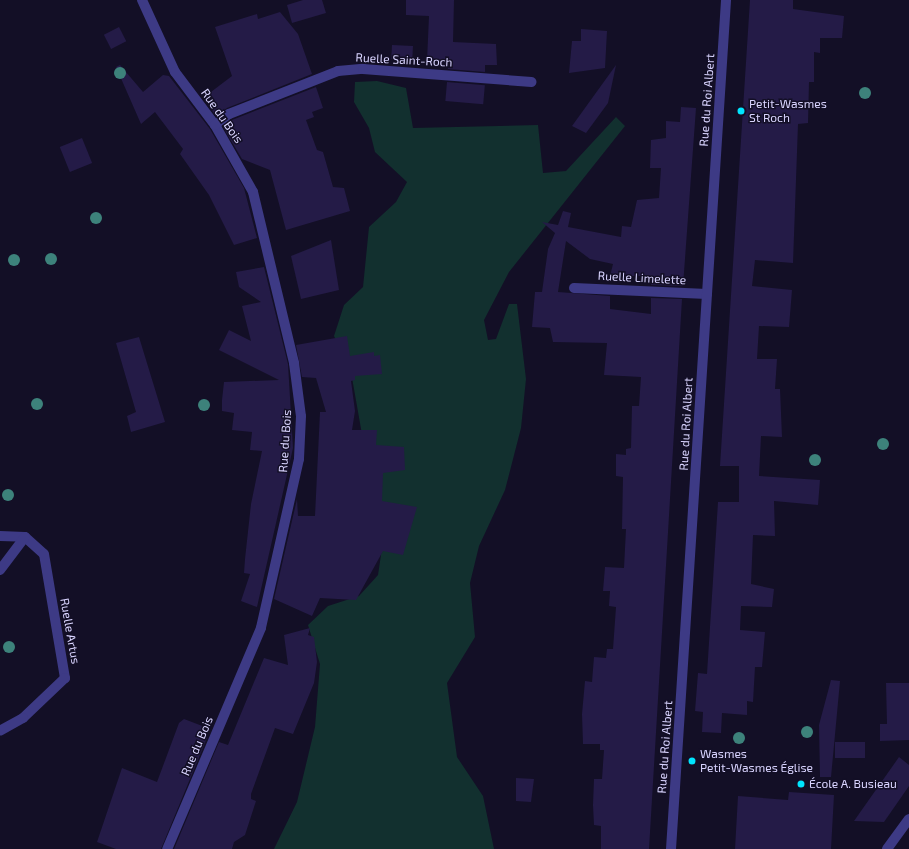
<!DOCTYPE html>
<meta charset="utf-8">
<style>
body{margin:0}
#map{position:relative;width:909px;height:849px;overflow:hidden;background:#130f26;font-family:"Exo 2",sans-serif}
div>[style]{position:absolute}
.green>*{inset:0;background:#12302f}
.building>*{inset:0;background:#241b47;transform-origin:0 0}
.minor>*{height:10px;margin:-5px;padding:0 5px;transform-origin:5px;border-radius:5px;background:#3d3a85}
.trees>*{width:12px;height:12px;margin:-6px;border-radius:50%;background:#3d827b}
.dots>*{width:11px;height:11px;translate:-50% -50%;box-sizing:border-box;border:2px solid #130f26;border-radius:50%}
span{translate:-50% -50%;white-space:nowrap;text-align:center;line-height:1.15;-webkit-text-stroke:3px #130f26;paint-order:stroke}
.street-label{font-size:12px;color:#d9d4ff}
.poi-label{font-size:12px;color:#d9d4ff}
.left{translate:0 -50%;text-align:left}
</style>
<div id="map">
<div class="green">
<i style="clip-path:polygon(377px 81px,406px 88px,413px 128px,538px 125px,543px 173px,566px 171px,616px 117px,625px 126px,509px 272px,484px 320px,488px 340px,496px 339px,509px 304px,517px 304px,526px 379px,521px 428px,505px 490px,479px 546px,470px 583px,475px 637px,447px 683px,457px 757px,483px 796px,494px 849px,274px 849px,297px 802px,315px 727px,320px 664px,308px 625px,328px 606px,359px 596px,378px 575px,382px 548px,351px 372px,334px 336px,344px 305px,363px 287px,369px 227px,396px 202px,407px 182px,375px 152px,369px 128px,354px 102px,355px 82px)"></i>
</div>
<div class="building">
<i style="clip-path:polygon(303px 0,322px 0,326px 13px,292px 23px,287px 5px)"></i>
<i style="clip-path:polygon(406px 0,454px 0,453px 42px,496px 44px,497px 65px,485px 65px,485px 72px,448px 69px,448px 63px,427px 61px,429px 16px,406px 15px)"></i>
<i style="clip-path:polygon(750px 0,793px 0,793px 9px,844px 16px,842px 38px,820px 38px,820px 53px,814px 52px,814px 82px,809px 82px,808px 123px,798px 124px,793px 263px,755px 260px,752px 286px,792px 290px,789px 327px,759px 326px,757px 359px,777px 359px,775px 389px,780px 389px,782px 437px,761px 436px,759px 476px,820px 480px,818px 505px,774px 501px,775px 536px,753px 535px,751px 584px,774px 589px,772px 607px,741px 606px,740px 630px,765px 632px,762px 667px,755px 667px,753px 702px,747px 701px,747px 715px,722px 713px,721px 733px,702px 732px,703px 712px,695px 711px,698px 673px,707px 674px,718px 502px,739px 502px,739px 466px,720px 466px)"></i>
<i style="clip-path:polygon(280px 12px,298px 34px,312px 74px,227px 108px,216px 116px,203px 98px,232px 76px,215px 27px,257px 14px,258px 19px)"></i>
<i style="left:119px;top:27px;width:16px;height:17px;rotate:63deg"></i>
<i style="clip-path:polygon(581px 29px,607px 31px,605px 68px,569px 73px,572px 41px,581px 41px)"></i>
<i style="left:392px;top:45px;width:21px;height:14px;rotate:3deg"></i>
<i style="clip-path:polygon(120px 65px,143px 92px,163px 75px,169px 76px,210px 129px,244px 188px,257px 238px,234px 245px,209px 195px,180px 154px,183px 149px,155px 112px,141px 124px,116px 67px)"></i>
<i style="clip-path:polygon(616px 65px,608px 103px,586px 133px,572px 126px)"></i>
<i style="left:447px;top:82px;width:38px;height:19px;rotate:5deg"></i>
<i style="clip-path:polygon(316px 87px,323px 108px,312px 112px,314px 117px,306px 120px,317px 150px,323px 152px,333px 187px,344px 188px,350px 211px,286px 230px,270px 170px,242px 159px,223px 127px,232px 120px)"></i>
<i style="clip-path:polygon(681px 107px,696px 108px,683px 286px,651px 285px,651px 276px,610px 276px,613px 264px,590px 259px,566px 241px,558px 292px,610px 296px,610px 309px,651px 314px,651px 298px,682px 299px,649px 849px,601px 849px,601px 826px,594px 825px,593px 805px,594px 779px,602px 779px,604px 750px,600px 750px,600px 744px,583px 744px,582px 714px,585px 681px,592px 682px,594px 657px,606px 658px,607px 649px,613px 649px,616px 607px,609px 606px,610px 591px,603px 591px,605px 567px,624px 568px,626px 529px,622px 529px,623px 477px,616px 476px,616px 454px,626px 455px,626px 449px,631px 448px,632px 406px,639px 406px,641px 377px,604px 375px,607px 343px,553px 342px,550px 328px,532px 327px,535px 292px,542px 292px,548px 249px,555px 233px,542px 222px,558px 225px,563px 211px,571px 213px,568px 227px,621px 237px,622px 226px,631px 227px,637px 200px,659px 198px,661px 168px,650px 168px,651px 140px,666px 138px,666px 121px,680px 122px)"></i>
<i style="left:82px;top:138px;width:27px;height:24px;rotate:68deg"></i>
<i style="clip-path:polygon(331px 240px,339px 290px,301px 299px,291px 256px)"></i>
<i style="clip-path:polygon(264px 267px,288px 364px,293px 448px,257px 607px,241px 601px,250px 574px,244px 573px,245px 559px,251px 504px,262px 451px,250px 450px,252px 432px,232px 430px,234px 413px,222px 411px,222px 400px,224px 382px,279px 380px,219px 350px,229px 330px,251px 341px,242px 306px,261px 302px,239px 287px,236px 272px)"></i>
<i style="clip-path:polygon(347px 336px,350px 356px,374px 352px,374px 356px,380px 355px,382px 374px,355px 376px,355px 380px,351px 381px,355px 411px,352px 430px,377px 430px,376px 445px,404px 447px,405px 470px,383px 473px,382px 501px,417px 507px,403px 555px,383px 551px,356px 600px,320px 598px,312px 616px,274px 599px,297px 499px,298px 516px,315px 516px,320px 412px,326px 412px,316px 378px,302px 377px,296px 345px)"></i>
<i style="clip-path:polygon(139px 337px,165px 422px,131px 432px,127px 416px,136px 412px,116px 343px)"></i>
<i style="clip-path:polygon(310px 628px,308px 635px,314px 637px,317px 662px,314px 683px,293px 734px,275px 728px,251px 794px,251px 799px,256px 801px,245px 835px,234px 842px,232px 849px,174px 849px,219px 742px,228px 745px,264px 658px,288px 665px,284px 635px)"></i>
<i style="clip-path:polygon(831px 680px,840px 681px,831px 777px,820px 777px,819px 725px)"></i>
<i style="clip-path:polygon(886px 683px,909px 683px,909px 740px,880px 741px,880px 724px,887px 724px)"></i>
<i style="clip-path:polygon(184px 719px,205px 727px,202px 736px,207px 738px,161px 849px,116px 849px,97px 842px,122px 768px,157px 782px,179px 723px)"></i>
<i style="left:865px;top:742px;width:16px;height:30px;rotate:90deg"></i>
<i style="clip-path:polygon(899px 757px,909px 765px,909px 786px,884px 822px,854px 821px)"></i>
<i style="clip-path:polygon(516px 778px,534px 779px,531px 802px,516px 801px)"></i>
<i style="clip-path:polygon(789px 792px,834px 795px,831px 849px,735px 849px,738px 796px,788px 800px)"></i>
</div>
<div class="minor">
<i style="left:142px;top:0;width:79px;rotate:65.4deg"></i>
<i style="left:175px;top:72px;width:66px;rotate:53deg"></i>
<i style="left:215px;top:125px;width:77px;rotate:60.4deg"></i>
<i style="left:253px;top:192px;width:176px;rotate:76.5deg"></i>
<i style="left:294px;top:363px;width:53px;rotate:82.5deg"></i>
<i style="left:301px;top:416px;width:43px;rotate:92.7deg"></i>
<i style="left:299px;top:459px;width:173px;rotate:102.7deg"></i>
<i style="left:261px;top:628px;width:240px;rotate:113deg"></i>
<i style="left:215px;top:125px;width:18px;rotate:-38deg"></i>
<i style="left:229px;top:114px;width:117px;rotate:-21.5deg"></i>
<i style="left:338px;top:71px;width:25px;rotate:-5deg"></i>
<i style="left:363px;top:69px;width:169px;rotate:4.4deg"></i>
<i style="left:574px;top:288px;width:133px;rotate:2.6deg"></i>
<i style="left:0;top:536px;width:25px;rotate:2deg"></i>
<i style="left:25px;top:537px;width:25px;rotate:42deg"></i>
<i style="left:44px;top:554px;width:126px;rotate:80.4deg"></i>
<i style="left:65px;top:678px;width:58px;rotate:136.4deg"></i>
<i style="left:23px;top:718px;width:26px;rotate:151deg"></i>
<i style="left:0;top:570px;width:41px;rotate:-52.9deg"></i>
<i style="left:671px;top:849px;width:851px;rotate:-86.29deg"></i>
<i style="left:887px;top:849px;width:37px;rotate:-54deg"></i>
</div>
<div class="trees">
<i style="left:120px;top:73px"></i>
<i style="left:865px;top:93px"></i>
<i style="left:96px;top:218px"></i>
<i style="left:51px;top:259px"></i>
<i style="left:14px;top:260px"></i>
<i style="left:37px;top:404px"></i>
<i style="left:204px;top:405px"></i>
<i style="left:883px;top:444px"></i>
<i style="left:815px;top:460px"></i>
<i style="left:8px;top:495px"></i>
<i style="left:9px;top:647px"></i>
<i style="left:807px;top:732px"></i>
<i style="left:739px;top:738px"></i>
</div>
<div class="dots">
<i style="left:741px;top:111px;background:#00e5ff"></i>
<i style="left:692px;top:761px;background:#00e5ff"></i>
<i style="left:801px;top:784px;background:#00e5ff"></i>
</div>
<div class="street-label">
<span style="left:404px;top:60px;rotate:3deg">Ruelle Saint-Roch</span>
<span style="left:707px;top:100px;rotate:-86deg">Rue du Roi Albert</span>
<span style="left:222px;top:116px;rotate:55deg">Rue du Bois</span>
<span style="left:642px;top:278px;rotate:3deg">Ruelle Limelette</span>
<span style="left:686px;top:424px;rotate:-87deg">Rue du Roi Albert</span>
<span style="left:285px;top:441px;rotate:-86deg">Rue du Bois</span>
<span style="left:70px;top:631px;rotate:80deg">Ruelle Artus</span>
<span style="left:197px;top:746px;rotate:-67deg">Rue du Bois</span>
<span style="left:665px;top:747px;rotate:-86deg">Rue du Roi Albert</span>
</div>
<div class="poi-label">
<span class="left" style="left:749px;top:111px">Petit-Wasmes<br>St Roch</span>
<span class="left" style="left:700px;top:761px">Wasmes<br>Petit-Wasmes Église</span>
<span class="left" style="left:809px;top:784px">École A. Busieau</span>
</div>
</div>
